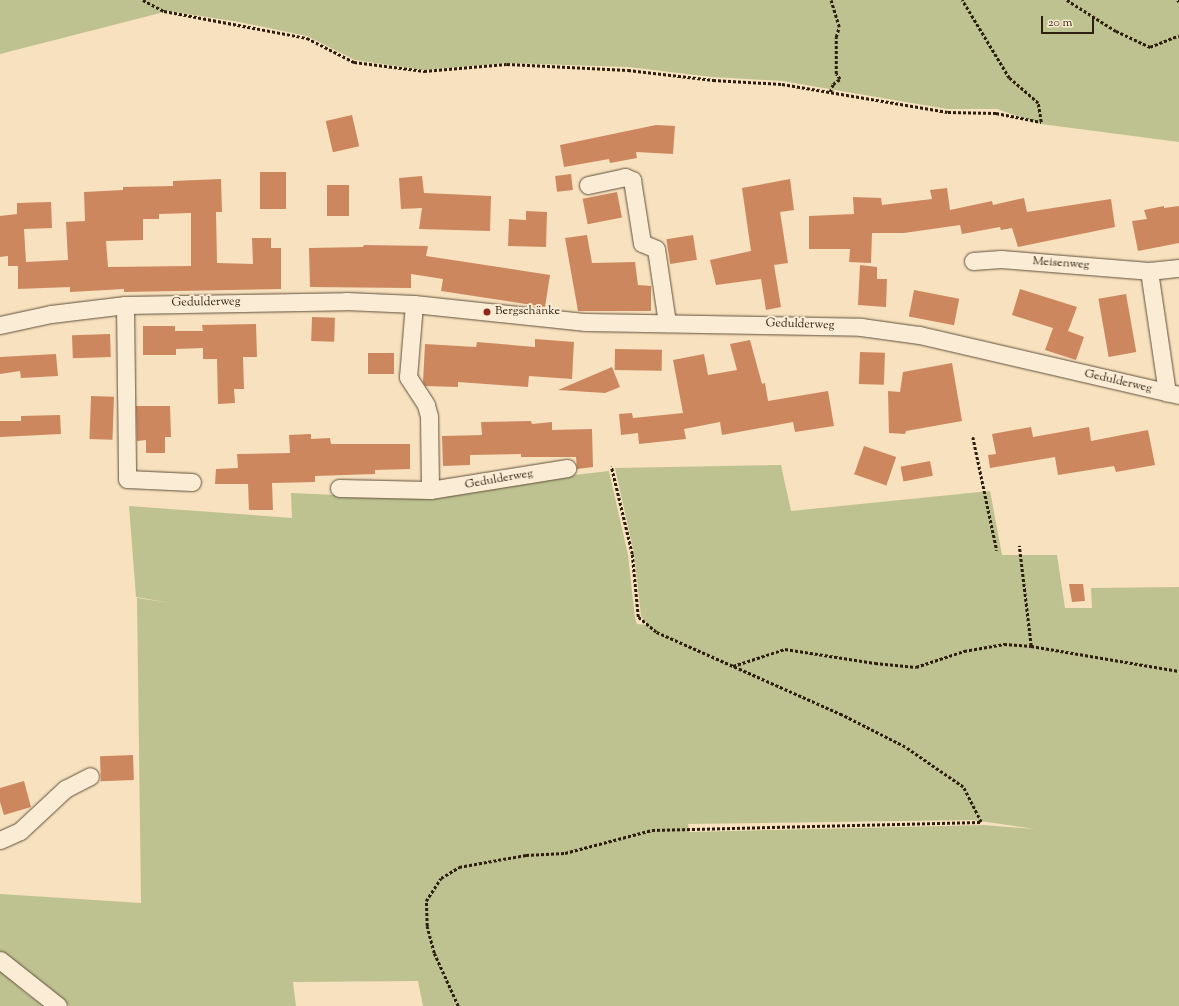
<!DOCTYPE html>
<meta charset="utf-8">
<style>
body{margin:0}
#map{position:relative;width:1179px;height:1006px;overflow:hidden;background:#f7e1be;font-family:"Sorts Mill Goudy",serif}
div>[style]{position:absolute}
.green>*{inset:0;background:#bec290}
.building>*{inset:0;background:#cd875e;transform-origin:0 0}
.path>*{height:2.5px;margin-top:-1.25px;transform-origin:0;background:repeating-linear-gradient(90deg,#2e1e0f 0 3px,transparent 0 5px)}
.roads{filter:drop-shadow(0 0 1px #604f3b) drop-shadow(0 0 1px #604f3b)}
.minor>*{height:17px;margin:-8.5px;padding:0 8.5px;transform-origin:8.5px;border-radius:8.5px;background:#faecd5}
.dots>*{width:11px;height:11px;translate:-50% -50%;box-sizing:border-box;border:2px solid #faecd5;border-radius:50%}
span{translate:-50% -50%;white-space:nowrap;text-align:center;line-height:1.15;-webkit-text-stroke:4px #faecd5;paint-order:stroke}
.street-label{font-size:12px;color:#2e1e0f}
.poi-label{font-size:12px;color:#2e1e0f}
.left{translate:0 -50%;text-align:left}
.scale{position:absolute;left:1041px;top:16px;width:53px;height:18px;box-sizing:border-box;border:2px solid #2e1e0f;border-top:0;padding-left:5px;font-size:12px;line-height:14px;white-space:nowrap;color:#2e1e0f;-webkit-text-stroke:3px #faecd5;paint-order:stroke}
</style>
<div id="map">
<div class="green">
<i style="clip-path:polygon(0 0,1179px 0,1179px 142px,1041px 124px,997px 109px,947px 109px,782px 81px,712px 77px,628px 67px,506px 63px,424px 70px,355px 60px,307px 36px,239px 22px,168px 11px,0 54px)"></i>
<i style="clip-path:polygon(evenodd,781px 465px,791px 511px,990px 491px,1002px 555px,1057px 555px,1065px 608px,1092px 608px,1091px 588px,1179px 587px,1179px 1006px,423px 1006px,418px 981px,293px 982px,296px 1006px,70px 1006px,0 952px,0 894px,141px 903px,137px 598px,171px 603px,136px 597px,129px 506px,292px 518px,291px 493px,429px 499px,573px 471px,574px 475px,609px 471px,628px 555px,635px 618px,637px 624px,648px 625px,641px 616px,634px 553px,615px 468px,781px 465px,973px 820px,1035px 829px,984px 825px,689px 832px,688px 824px,973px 820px)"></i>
<i style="clip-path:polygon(0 970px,27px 994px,44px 1006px,0 1006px)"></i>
</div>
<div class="building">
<i style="left:352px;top:115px;width:32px;height:27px;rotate:77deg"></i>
<i style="clip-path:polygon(656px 125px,675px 126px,673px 154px,636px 152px,637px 158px,610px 163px,609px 159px,564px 167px,560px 145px)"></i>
<i style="left:260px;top:172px;width:26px;height:37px"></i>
<i style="left:571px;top:174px;width:16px;height:16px;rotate:83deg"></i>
<i style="clip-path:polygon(422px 176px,424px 193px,491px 196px,490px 231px,419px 229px,422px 208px,401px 209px,399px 178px)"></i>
<i style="clip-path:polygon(evenodd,221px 179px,222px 212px,216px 212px,217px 263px,253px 264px,252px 238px,271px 238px,271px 248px,281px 248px,281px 289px,124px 292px,124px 289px,70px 292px,70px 287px,18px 289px,18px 266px,8px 266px,8px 256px,0 257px,0 216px,17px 214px,17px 203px,51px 202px,52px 228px,24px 229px,26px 262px,68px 260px,66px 222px,85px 221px,84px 192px,123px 190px,123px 187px,173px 186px,173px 181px,221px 179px,191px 213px,191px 266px,108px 267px,106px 241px,143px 240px,143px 219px,159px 219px,159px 214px,191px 213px)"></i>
<i style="clip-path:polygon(790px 179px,794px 210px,780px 212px,788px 263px,774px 265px,781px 307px,766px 310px,761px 279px,716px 285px,710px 260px,751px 251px,742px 188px)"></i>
<i style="left:327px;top:185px;width:22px;height:31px"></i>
<i style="clip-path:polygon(947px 188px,950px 210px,992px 201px,993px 205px,1024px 198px,1027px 212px,1111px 199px,1115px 227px,1018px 247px,1012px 228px,1001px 230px,1000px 227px,962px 234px,960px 225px,904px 233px,872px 233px,871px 263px,849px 262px,850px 249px,809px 249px,809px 216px,854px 214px,853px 197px,881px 198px,882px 205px,932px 199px,930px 190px)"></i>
<i style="left:617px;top:192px;width:26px;height:35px;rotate:79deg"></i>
<i style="clip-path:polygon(1164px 206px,1164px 208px,1179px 206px,1179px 243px,1138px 251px,1132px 221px,1147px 219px,1144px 210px)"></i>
<i style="clip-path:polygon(526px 211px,547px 212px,546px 247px,508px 246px,509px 219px,526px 220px)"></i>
<i style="clip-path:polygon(587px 235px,592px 263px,635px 262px,638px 285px,651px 286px,651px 311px,578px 311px,565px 238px)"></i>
<i style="left:693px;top:235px;width:25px;height:27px;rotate:81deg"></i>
<i style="clip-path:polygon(364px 245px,428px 246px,426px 256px,550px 275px,545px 307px,441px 291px,443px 279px,411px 274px,411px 288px,310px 287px,309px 248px,363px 247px)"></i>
<i style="clip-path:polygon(860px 265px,877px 267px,877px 279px,887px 279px,886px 307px,858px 305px)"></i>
<i style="clip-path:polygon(1020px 289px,1077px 307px,1068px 331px,1084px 337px,1076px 360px,1045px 350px,1053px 328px,1012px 315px)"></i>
<i style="left:914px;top:290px;width:46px;height:27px;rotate:11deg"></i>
<i style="left:1126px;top:294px;width:59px;height:28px;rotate:80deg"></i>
<i style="left:312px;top:317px;width:23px;height:24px;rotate:2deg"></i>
<i style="clip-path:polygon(256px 324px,257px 357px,243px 357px,244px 389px,234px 389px,235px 403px,218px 404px,217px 359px,203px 359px,203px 348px,176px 349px,176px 355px,143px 355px,143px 326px,175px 326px,175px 331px,203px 331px,202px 325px)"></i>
<i style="left:110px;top:334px;width:23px;height:38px;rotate:88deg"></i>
<i style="clip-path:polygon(535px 339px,574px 342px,572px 379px,529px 376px,528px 387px,458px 382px,458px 387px,425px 386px,423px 382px,425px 344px,476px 347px,477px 342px,535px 347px)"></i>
<i style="clip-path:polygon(750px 340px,762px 384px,765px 383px,768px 401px,828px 391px,834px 426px,795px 432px,793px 422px,722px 435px,720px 422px,684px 429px,686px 439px,639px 444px,638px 433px,621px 435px,619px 414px,632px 413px,633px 418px,683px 413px,673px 360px,704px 354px,708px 375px,737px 370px,730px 344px)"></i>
<i style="left:615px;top:349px;width:47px;height:21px;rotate:1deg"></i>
<i style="left:860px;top:352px;width:25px;height:32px;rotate:2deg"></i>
<i style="left:368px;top:353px;width:26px;height:21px"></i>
<i style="clip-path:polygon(56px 354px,58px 376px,21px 378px,20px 371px,0 374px,0 357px)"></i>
<i style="clip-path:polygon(952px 363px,962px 421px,906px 431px,905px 434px,889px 433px,888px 391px,900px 392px,903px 372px)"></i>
<i style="clip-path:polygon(612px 367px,620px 387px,605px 393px,558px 390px)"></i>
<i style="left:91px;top:396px;width:23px;height:43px;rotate:2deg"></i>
<i style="clip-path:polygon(136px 406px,170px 406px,171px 437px,165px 437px,165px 453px,146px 453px,146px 440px,137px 441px)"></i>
<i style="clip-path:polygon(60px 415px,61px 434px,0 437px,0 421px,21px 421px,21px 416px)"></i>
<i style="clip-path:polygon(531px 421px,532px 424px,552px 422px,552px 430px,592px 429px,593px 467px,577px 469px,576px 457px,521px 457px,521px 454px,470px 455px,470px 465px,443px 466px,442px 436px,482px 435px,481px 422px)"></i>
<i style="clip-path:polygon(1031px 427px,1033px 437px,1089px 427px,1091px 441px,1148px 430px,1155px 465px,1116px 472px,1114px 466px,1058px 475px,1055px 457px,990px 468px,988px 455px,996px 454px,992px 434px)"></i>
<i style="clip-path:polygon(311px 434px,311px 439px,330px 438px,331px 444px,410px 444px,410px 469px,375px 470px,375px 474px,315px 476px,315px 482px,272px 483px,273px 510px,249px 510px,248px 484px,215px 484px,216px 469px,238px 468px,237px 454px,290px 453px,289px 435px)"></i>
<i style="left:864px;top:446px;width:34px;height:30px;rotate:19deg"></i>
<i style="left:930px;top:461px;width:15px;height:30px;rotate:79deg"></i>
<i style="clip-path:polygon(1069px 584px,1083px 584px,1085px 601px,1072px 602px)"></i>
<i style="left:133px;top:755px;width:25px;height:33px;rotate:88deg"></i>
<i style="clip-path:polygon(24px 781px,31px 807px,4px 815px,0 802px,0 788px)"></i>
</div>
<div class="path">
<i style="left:143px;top:0;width:24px;rotate:28deg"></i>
<i style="left:164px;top:11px;width:146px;rotate:10.7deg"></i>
<i style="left:307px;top:38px;width:53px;rotate:27.1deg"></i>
<i style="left:354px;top:62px;width:71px;rotate:7.3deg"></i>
<i style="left:424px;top:71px;width:83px;rotate:-4.8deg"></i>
<i style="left:507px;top:64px;width:121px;rotate:2.8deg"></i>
<i style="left:628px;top:70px;width:86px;rotate:6.7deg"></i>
<i style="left:713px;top:80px;width:69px;rotate:3.3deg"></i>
<i style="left:782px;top:84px;width:168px;rotate:9.6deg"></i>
<i style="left:948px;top:112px;width:48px;rotate:1.2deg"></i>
<i style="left:996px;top:113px;width:46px;rotate:11.3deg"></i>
<i style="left:1041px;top:122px;width:19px;rotate:-99deg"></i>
<i style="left:1038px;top:103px;width:38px;rotate:-139deg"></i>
<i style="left:1009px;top:78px;width:91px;rotate:-121.1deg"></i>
<i style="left:1067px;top:0;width:58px;rotate:32.3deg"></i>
<i style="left:1116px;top:31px;width:38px;rotate:25deg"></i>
<i style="left:1150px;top:47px;width:31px;rotate:-22deg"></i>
<i style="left:1178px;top:0;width:2px;rotate:63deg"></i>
<i style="left:830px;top:92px;width:9px;rotate:-69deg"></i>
<i style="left:833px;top:84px;width:9px;rotate:-36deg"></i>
<i style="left:840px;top:79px;width:6px;rotate:-129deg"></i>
<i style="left:836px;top:74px;width:37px;rotate:-90deg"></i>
<i style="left:836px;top:37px;width:10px;rotate:-73deg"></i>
<i style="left:839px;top:27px;width:28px;rotate:-107deg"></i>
<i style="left:973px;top:437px;width:116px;rotate:78.1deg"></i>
<i style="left:1031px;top:646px;width:150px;rotate:9.6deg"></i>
<i style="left:733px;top:666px;width:55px;rotate:-18.1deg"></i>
<i style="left:785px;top:649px;width:91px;rotate:8.8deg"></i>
<i style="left:875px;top:663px;width:41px;rotate:5.6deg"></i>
<i style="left:916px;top:667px;width:51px;rotate:-18.4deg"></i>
<i style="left:964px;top:651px;width:41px;rotate:-9.9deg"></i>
<i style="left:1004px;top:644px;width:27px;rotate:4deg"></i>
<i style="left:1031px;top:646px;width:101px;rotate:-96.8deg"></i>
<i style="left:458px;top:1006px;width:58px;rotate:-114.4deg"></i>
<i style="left:434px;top:953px;width:28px;rotate:-105deg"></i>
<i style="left:427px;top:926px;width:25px;rotate:-92deg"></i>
<i style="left:426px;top:901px;width:27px;rotate:-57deg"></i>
<i style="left:441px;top:878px;width:21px;rotate:-31deg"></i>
<i style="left:459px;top:867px;width:68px;rotate:-10.2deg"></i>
<i style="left:526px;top:855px;width:39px;rotate:-3deg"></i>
<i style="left:565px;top:853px;width:90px;rotate:-14.8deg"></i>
<i style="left:652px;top:830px;width:329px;rotate:-1.4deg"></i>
<i style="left:981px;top:822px;width:39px;rotate:-117deg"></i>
<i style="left:963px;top:787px;width:70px;rotate:-145.4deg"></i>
<i style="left:905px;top:747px;width:71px;rotate:-153.1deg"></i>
<i style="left:842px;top:715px;width:204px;rotate:-156deg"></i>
<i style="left:656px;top:632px;width:23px;rotate:-140deg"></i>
<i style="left:638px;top:617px;width:63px;rotate:-95.4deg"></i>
<i style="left:632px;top:554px;width:90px;rotate:-103.4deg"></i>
</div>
<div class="roads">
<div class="minor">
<i style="left:588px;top:185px;width:38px;rotate:-12deg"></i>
<i style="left:625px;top:177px;width:8px;rotate:23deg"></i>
<i style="left:632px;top:180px;width:64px;rotate:81deg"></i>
<i style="left:642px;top:243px;width:15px;rotate:23deg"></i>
<i style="left:656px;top:249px;width:75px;rotate:81.5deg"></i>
<i style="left:973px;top:261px;width:28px;rotate:-4deg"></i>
<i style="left:1001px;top:259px;width:148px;rotate:4.6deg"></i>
<i style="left:1149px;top:271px;width:30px;rotate:-6deg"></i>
<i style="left:1149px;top:271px;width:123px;rotate:81.6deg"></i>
<i style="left:414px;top:304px;width:73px;rotate:94.7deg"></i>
<i style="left:408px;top:377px;width:33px;rotate:57deg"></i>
<i style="left:426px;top:405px;width:11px;rotate:75deg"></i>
<i style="left:429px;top:416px;width:74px;rotate:89.2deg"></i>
<i style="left:125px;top:305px;width:174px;rotate:89.3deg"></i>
<i style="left:127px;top:479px;width:65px;rotate:2.6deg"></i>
<i style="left:0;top:325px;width:52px;rotate:-12.2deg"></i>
<i style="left:51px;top:314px;width:75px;rotate:-6.9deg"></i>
<i style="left:125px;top:305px;width:221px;rotate:-1deg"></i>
<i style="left:346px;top:301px;width:68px;rotate:2.5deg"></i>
<i style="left:414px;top:304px;width:173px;rotate:6deg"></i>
<i style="left:586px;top:322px;width:275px;rotate:1deg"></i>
<i style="left:861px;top:327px;width:59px;rotate:7.9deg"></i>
<i style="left:919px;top:335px;width:267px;rotate:13deg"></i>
<i style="left:339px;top:488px;width:91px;rotate:1.3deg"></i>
<i style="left:430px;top:490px;width:139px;rotate:-9.1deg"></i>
<i style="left:0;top:840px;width:22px;rotate:-24deg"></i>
<i style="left:20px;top:831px;width:62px;rotate:-43deg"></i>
<i style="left:65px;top:789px;width:28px;rotate:-27deg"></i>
<i style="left:0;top:960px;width:74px;rotate:38.4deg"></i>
</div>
</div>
<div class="dots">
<i style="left:487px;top:312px;background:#8f2418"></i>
</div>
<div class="street-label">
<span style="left:1061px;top:264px;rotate:4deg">Meisenweg</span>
<span style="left:206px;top:303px;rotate:-1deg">Gedulderweg</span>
<span style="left:800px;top:325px;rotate:2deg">Gedulderweg</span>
<span style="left:1118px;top:382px;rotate:13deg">Gedulderweg</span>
<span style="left:499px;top:480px;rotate:-10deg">Gedulderweg</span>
</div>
<div class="poi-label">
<span class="left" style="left:495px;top:312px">Bergschänke</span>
</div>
<div class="scale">20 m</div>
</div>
